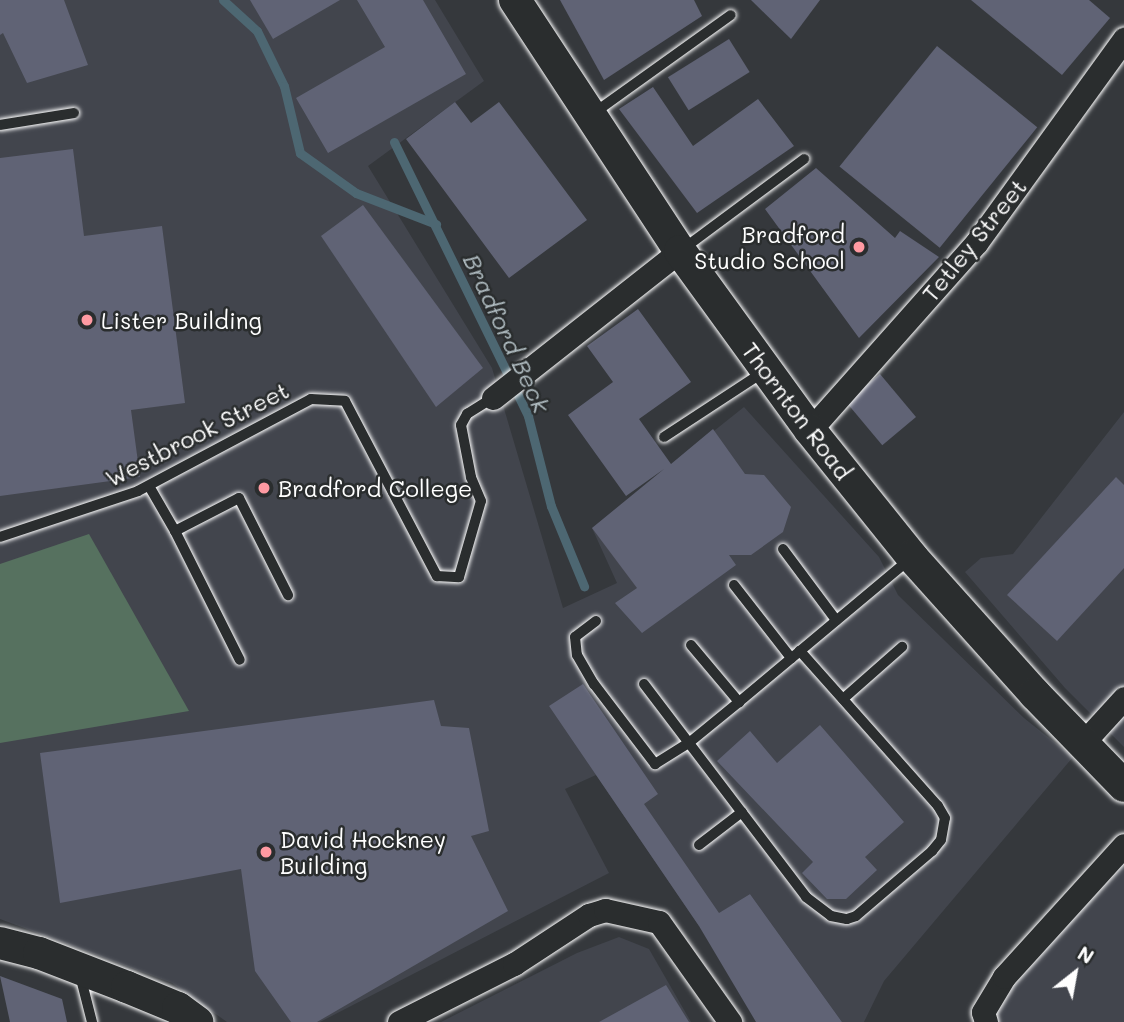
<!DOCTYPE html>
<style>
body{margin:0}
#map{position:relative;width:1124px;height:1022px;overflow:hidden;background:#35383c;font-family:Mali,sans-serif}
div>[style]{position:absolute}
.built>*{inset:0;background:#42454d}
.green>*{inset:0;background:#56715f}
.stream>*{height:9px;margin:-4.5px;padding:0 4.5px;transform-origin:4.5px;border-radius:4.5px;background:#4d6772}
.building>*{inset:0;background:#606375;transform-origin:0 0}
.roads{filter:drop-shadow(0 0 2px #fff) drop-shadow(0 0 2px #fff)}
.lane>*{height:10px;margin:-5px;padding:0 5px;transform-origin:5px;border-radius:5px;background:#2a2d2e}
.street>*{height:23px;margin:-11.5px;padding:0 11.5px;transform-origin:11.5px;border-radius:11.5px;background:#2a2d2e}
.secondary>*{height:32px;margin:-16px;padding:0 16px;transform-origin:16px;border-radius:16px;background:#2a2d2e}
.dots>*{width:19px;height:19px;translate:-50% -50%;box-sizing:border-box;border:4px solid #2a2d2e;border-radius:50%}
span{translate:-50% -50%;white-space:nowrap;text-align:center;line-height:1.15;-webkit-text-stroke:5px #2a2d2e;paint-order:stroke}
.poi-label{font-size:23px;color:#fff}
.right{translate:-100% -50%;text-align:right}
.left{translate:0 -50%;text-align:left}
.street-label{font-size:23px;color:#fff}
.water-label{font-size:24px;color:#afbbc0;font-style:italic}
.north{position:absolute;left:1040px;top:938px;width:70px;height:70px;-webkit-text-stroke:5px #2a2d2e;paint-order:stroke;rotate:31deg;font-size:19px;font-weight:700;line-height:28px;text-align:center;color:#fff}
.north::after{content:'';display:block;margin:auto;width:24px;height:32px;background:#fff;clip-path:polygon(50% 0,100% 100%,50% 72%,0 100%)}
</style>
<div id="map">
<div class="built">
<i style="clip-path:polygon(0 0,435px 0,484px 81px,368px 166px,492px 368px,563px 608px,617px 583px,592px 528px,744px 407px,879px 557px,898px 595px,1024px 718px,1073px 757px,884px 981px,864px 1022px,842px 1022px,750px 894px,699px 926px,596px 775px,565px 789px,609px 873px,320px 1022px,227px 1022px,172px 983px,0 919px)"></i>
<i style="clip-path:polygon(1124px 412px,1124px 747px,1065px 688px,965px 572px,981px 558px,1013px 554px)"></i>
<i style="clip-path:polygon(1124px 864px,1124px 1022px,983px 1022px,1052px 940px)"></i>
<i style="clip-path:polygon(619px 937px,649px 949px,691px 1022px,441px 1022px,577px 953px)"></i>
</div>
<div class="green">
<i style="clip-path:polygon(89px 534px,189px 711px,0 743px,0 564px)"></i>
</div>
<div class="stream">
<i style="left:223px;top:0;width:46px;rotate:42.4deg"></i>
<i style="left:257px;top:31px;width:61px;rotate:63.9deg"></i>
<i style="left:284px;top:86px;width:69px;rotate:76.6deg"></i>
<i style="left:300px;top:153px;width:69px;rotate:35.5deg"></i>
<i style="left:356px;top:193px;width:86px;rotate:21.2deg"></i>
<i style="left:394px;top:142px;width:305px;rotate:63.9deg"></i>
<i style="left:528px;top:416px;width:93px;rotate:75.7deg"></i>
<i style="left:551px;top:506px;width:87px;rotate:67.6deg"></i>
</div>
<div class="building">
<i style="clip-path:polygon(0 0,64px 0,88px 65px,27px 83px,3px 33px,0 35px)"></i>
<i style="clip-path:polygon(250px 0,340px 0,273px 39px)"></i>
<i style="clip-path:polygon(357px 0,423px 0,466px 74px,328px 153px,296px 98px,385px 47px)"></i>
<i style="clip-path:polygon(560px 0,694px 0,702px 16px,604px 80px)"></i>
<i style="clip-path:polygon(751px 0,820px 0,791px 39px)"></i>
<i style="clip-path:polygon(971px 0,1089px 0,1110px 18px,1062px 75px)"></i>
<i style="left:729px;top:39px;width:39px;height:72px;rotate:58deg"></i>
<i style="left:937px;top:46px;width:129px;height:155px;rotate:39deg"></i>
<i style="clip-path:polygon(653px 87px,693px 146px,758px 99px,794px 146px,697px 213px,619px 109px)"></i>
<i style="clip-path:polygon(455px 102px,471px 123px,499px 102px,587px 220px,509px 278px,406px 139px)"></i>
<i style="clip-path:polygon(73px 149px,84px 236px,162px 226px,185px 403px,131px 410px,140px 477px,0 496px,0 158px)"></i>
<i style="clip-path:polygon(816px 168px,895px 238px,900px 231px,939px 257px,859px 338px,765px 209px)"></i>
<i style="clip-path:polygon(363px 205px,483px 368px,436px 407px,321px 236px)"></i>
<i style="clip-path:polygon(638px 309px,691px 382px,639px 419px,671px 464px,713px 429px,745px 474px,764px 475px,791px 507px,783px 532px,751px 555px,729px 555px,736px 565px,642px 633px,615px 603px,637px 588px,592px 528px,664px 469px,626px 496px,568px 415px,613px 382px,587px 346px)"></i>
<i style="left:880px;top:374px;width:56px;height:44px;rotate:50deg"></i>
<i style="clip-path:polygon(1116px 477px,1124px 485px,1124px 568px,1057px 641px,1007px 595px)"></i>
<i style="clip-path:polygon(583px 684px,658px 794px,644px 804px,719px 913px,750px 894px,842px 1022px,756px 1022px,699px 926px,549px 706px)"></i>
<i style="clip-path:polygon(434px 700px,441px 726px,469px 728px,489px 831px,471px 836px,508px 911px,317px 1022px,291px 1022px,255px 971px,241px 869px,60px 903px,40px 753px)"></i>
<i style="clip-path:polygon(820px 725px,904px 822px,865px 857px,877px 870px,846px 899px,827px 899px,802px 873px,813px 862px,717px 761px,750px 731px,777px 763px)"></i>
<i style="clip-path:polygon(0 976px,62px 999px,67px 1022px,10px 1022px)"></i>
<i style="clip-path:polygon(666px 985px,689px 1022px,599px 1022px)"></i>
</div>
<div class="roads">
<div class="lane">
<i style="left:594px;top:113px;width:168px;rotate:-35.6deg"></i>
<i style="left:0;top:125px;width:75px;rotate:-9.2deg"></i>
<i style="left:683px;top:249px;width:151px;rotate:-36.6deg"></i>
<i style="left:664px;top:437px;width:121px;rotate:-33.2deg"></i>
<i style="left:149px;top:486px;width:52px;rotate:60deg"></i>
<i style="left:175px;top:531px;width:72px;rotate:-27.3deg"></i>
<i style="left:239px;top:498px;width:109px;rotate:63.2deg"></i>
<i style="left:175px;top:531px;width:144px;rotate:63.3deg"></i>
<i style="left:0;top:537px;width:145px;rotate:-18.4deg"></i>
<i style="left:138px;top:491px;width:196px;rotate:-28deg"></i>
<i style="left:311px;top:399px;width:34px;rotate:3deg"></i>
<i style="left:345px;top:401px;width:198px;rotate:62.3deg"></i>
<i style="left:437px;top:576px;width:22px;rotate:3deg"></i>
<i style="left:459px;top:577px;width:79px;rotate:-73.9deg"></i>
<i style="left:481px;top:501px;width:26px;rotate:-113deg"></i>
<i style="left:471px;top:477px;width:53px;rotate:-100.9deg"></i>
<i style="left:461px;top:425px;width:13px;rotate:-61deg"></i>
<i style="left:467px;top:414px;width:31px;rotate:-32deg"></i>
<i style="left:783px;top:549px;width:89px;rotate:53.3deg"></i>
<i style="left:734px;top:585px;width:93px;rotate:52deg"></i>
<i style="left:596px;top:621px;width:26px;rotate:143deg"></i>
<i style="left:575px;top:637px;width:18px;rotate:84deg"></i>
<i style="left:577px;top:655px;width:34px;rotate:60deg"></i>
<i style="left:594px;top:684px;width:101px;rotate:52.7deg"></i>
<i style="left:655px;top:764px;width:41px;rotate:-32.2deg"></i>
<i style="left:690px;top:742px;width:63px;rotate:-39.2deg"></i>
<i style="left:739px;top:702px;width:223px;rotate:-39.9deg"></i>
<i style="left:691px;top:645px;width:75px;rotate:49.9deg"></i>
<i style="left:644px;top:684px;width:268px;rotate:52.7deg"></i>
<i style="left:806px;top:897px;width:31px;rotate:37deg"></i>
<i style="left:831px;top:916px;width:16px;rotate:11deg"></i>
<i style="left:847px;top:919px;width:9px;rotate:-18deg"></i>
<i style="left:856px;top:916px;width:100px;rotate:-40.5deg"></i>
<i style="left:932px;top:851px;width:14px;rotate:-51deg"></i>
<i style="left:941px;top:840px;width:22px;rotate:-80deg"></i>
<i style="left:945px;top:818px;width:14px;rotate:-120deg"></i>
<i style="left:938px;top:806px;width:208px;rotate:-131.7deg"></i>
<i style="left:843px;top:699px;width:79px;rotate:-41.4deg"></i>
<i style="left:699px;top:845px;width:54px;rotate:-37.5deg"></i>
<i style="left:80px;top:975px;width:49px;rotate:75.7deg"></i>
</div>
<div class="street">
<i style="left:493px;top:398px;width:238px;rotate:-38.2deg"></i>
<i style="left:810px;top:430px;width:251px;rotate:-48.4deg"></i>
<i style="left:977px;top:242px;width:251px;rotate:-54.1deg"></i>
<i style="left:1082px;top:744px;width:62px;rotate:-47.6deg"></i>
<i style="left:399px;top:1022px;width:129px;rotate:-26.8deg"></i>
<i style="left:514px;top:964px;width:90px;rotate:-33.2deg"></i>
<i style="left:589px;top:915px;width:17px;rotate:-17deg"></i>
<i style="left:605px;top:910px;width:55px;rotate:12.5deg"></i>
<i style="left:659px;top:922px;width:123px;rotate:54.6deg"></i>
<i style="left:986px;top:1022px;width:10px;rotate:-107deg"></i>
<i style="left:983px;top:1012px;width:41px;rotate:-59deg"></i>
<i style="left:1004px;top:977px;width:178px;rotate:-47.7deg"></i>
</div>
<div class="secondary">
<i style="left:515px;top:0;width:300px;rotate:56.7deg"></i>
<i style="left:680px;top:251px;width:221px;rotate:54deg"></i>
<i style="left:810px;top:430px;width:163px;rotate:51.2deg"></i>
<i style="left:912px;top:557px;width:184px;rotate:48.1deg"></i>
<i style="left:1035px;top:694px;width:128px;rotate:45.9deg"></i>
<i style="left:0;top:943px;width:40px;rotate:14.4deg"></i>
<i style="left:39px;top:953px;width:94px;rotate:21.1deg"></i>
<i style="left:127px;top:987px;width:55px;rotate:22.4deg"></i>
<i style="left:178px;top:1008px;width:24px;rotate:36deg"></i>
</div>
</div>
<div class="dots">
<i style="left:859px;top:247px;background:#ff9aa2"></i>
<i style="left:87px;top:320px;background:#ff9aa2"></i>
<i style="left:264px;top:488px;background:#ff9aa2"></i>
<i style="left:266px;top:852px;background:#ff9aa2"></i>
</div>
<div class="poi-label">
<span class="right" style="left:845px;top:247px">Bradford<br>Studio School</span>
<span class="left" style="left:101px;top:320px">Lister Building</span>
<span class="left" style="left:278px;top:488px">Bradford College</span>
<span class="left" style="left:280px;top:852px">David Hockney<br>Building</span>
</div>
<div class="street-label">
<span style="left:974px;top:240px;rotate:-51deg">Tetley Street</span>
<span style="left:797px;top:411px;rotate:53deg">Thornton Road</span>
<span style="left:197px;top:434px;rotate:-27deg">Westbrook Street</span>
</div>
<div class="water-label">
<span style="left:507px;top:333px;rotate:65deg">Bradford Beck</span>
</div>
<div class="north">N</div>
</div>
